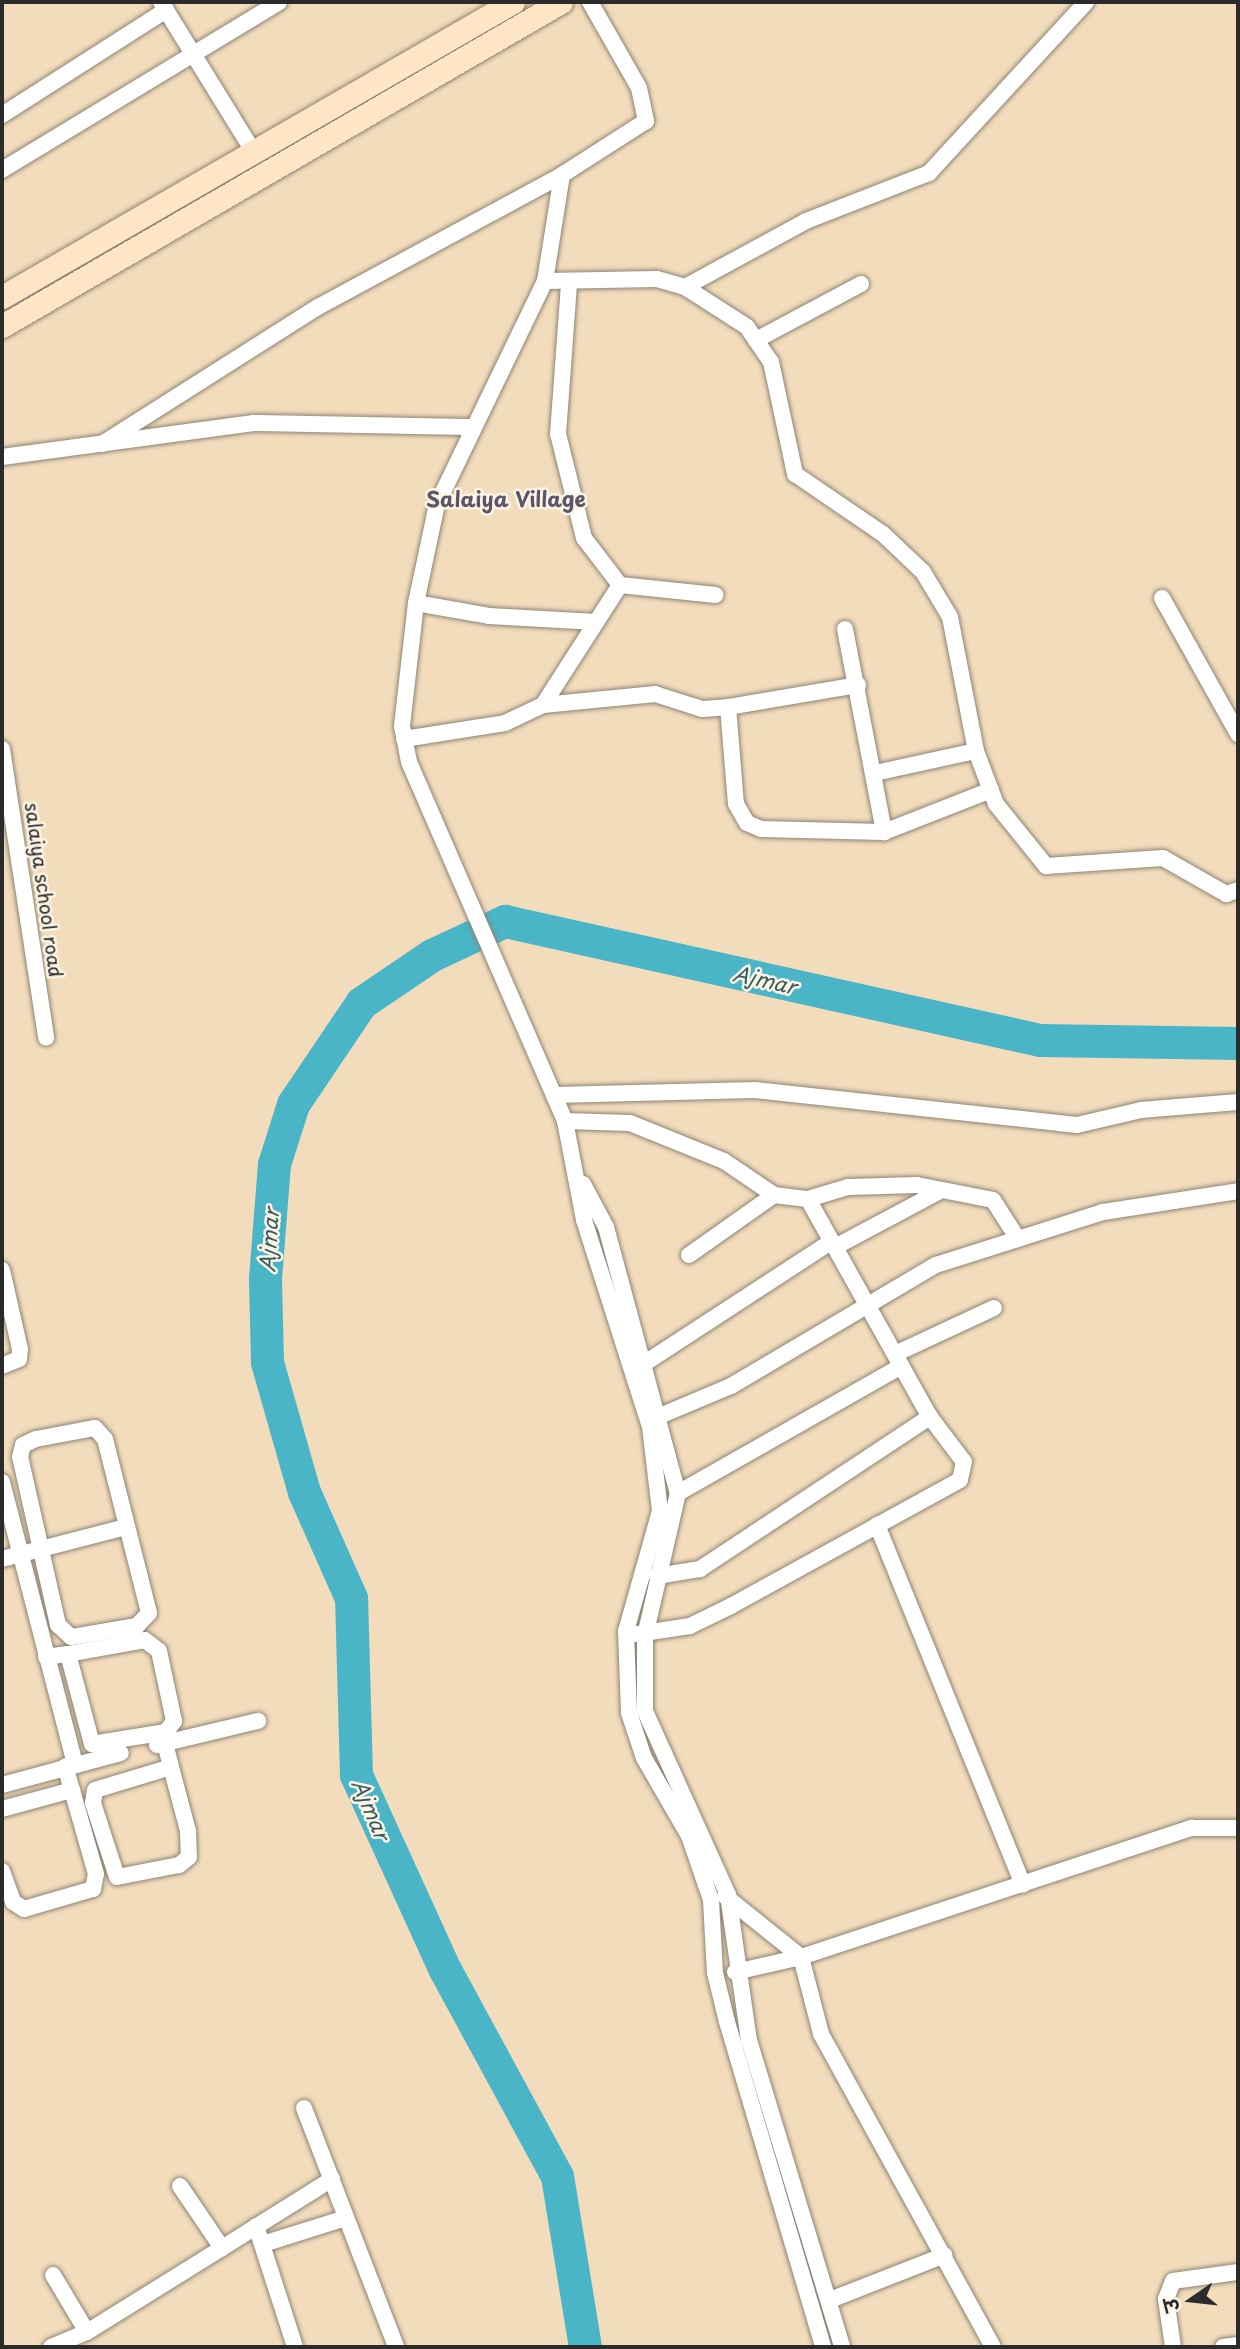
<!DOCTYPE html>
<meta charset="utf-8">
<style>
body{margin:0}
#map{position:relative;width:1240px;height:2349px;overflow:hidden;background:#f2dcbc;font-family:"Playpen Sans","Playpen Sans Deva",sans-serif}
div>[style]{position:absolute}
.river>*{height:33px;margin:-16.5px;padding:0 16.5px;transform-origin:16.5px;border-radius:16.5px;background:#4ab5c6}
.roads{filter:drop-shadow(0 0 2px #8e8474) drop-shadow(0 0 2px #8e8474)}
.street>*{height:16px;margin:-8px;padding:0 8px;transform-origin:8px;border-radius:8px;background:#fff}
.secondary>*{height:23px;margin:-11.5px;padding:0 11.5px;transform-origin:11.5px;border-radius:11.5px;background:#fde5c5}
span{translate:-50% -50%;white-space:nowrap;text-align:center;line-height:1.15;-webkit-text-stroke:5px #fcf5e5;paint-order:stroke}
.street-label{font-size:19px;color:#2b2b2b}
.neighbourhood-label{font-size:21px;color:#5d5668;font-weight:700}
.water-label{font-size:21px;color:#365b61;font-style:italic}
.frame{position:absolute;inset:0;border:4px solid #2b2b2b;pointer-events:none}
.north{position:absolute;left:1156px;top:2265px;width:70px;height:70px;-webkit-text-stroke:5px #fcf5e5;paint-order:stroke;rotate:256deg;font-size:19px;font-weight:700;line-height:28px;text-align:center;color:#2b2b2b}
.north::after{content:'';display:block;margin:auto;width:24px;height:32px;background:#2b2b2b;clip-path:polygon(50% 0,100% 100%,50% 72%,0 100%)}
</style>
<div id="map">
<div class="river">
<i style="left:585px;top:2347px;width:173px;rotate:-99.3deg"></i>
<i style="left:557px;top:2176px;width:234px;rotate:-118.5deg"></i>
<i style="left:445px;top:1970px;width:214px;rotate:-114.5deg"></i>
<i style="left:356px;top:1775px;width:177px;rotate:-91.6deg"></i>
<i style="left:351px;top:1598px;width:116px;rotate:-113.9deg"></i>
<i style="left:304px;top:1492px;width:135px;rotate:-105.9deg"></i>
<i style="left:267px;top:1362px;width:84px;rotate:-91.4deg"></i>
<i style="left:265px;top:1278px;width:114px;rotate:-85.5deg"></i>
<i style="left:274px;top:1164px;width:63px;rotate:-72.4deg"></i>
<i style="left:293px;top:1104px;width:122px;rotate:-56deg"></i>
<i style="left:361px;top:1003px;width:86px;rotate:-34.1deg"></i>
<i style="left:432px;top:955px;width:81px;rotate:-25deg"></i>
<i style="left:505px;top:921px;width:548px;rotate:12.54deg"></i>
<i style="left:1040px;top:1040px;width:198px;rotate:0.9deg"></i>
</div>
<div class="roads">
<div class="street">
<i style="left:161px;top:2px;width:175px;rotate:58.3deg"></i>
<i style="left:590px;top:2px;width:99px;rotate:60.3deg"></i>
<i style="left:639px;top:88px;width:34px;rotate:78deg"></i>
<i style="left:646px;top:121px;width:100px;rotate:147.3deg"></i>
<i style="left:562px;top:175px;width:107px;rotate:99.1deg"></i>
<i style="left:545px;top:281px;width:248px;rotate:115.8deg"></i>
<i style="left:437px;top:504px;width:101px;rotate:102deg"></i>
<i style="left:416px;top:603px;width:124px;rotate:96.5deg"></i>
<i style="left:402px;top:726px;width:37px;rotate:79deg"></i>
<i style="left:409px;top:762px;width:391px;rotate:66.5deg"></i>
<i style="left:565px;top:1121px;width:101px;rotate:79.1deg"></i>
<i style="left:584px;top:1220px;width:217px;rotate:72.3deg"></i>
<i style="left:650px;top:1427px;width:85px;rotate:83.2deg"></i>
<i style="left:660px;top:1511px;width:125px;rotate:105.8deg"></i>
<i style="left:626px;top:1631px;width:82px;rotate:87.9deg"></i>
<i style="left:629px;top:1713px;width:47px;rotate:71.6deg"></i>
<i style="left:644px;top:1758px;width:90px;rotate:60deg"></i>
<i style="left:689px;top:1836px;width:68px;rotate:71deg"></i>
<i style="left:711px;top:1900px;width:73px;rotate:86.9deg"></i>
<i style="left:715px;top:1973px;width:50px;rotate:76.2deg"></i>
<i style="left:727px;top:2022px;width:339px;rotate:73.5deg"></i>
<i style="left:2px;top:115px;width:195px;rotate:-32.6deg"></i>
<i style="left:2px;top:170px;width:324px;rotate:-31.2deg"></i>
<i style="left:545px;top:281px;width:112px;rotate:-1deg"></i>
<i style="left:657px;top:279px;width:29px;rotate:16deg"></i>
<i style="left:685px;top:287px;width:74px;rotate:32.8deg"></i>
<i style="left:747px;top:327px;width:42px;rotate:55.6deg"></i>
<i style="left:771px;top:362px;width:115px;rotate:77.9deg"></i>
<i style="left:795px;top:474px;width:107px;rotate:34.3deg"></i>
<i style="left:883px;top:534px;width:55px;rotate:43.5deg"></i>
<i style="left:923px;top:572px;width:52px;rotate:59deg"></i>
<i style="left:950px;top:617px;width:136px;rotate:79deg"></i>
<i style="left:976px;top:751px;width:57px;rotate:69.3deg"></i>
<i style="left:996px;top:804px;width:80px;rotate:51.1deg"></i>
<i style="left:1046px;top:866px;width:117px;rotate:-3.9deg"></i>
<i style="left:1163px;top:858px;width:73px;rotate:29.7deg"></i>
<i style="left:1226px;top:894px;width:13px;rotate:-18deg"></i>
<i style="left:685px;top:287px;width:138px;rotate:-28.6deg"></i>
<i style="left:806px;top:221px;width:132px;rotate:-21.3deg"></i>
<i style="left:929px;top:173px;width:232px;rotate:-47.4deg"></i>
<i style="left:756px;top:340px;width:119px;rotate:-28.1deg"></i>
<i style="left:102px;top:444px;width:256px;rotate:-32.4deg"></i>
<i style="left:318px;top:307px;width:277px;rotate:-28.4deg"></i>
<i style="left:2px;top:457px;width:254px;rotate:-7.7deg"></i>
<i style="left:254px;top:423px;width:218px;rotate:1.1deg"></i>
<i style="left:620px;top:585px;width:96px;rotate:6deg"></i>
<i style="left:1162px;top:598px;width:156px;rotate:60.8deg"></i>
<i style="left:416px;top:603px;width:74px;rotate:10.1deg"></i>
<i style="left:489px;top:616px;width:107px;rotate:3.2deg"></i>
<i style="left:845px;top:629px;width:207px;rotate:79.1deg"></i>
<i style="left:543px;top:705px;width:113px;rotate:-5.6deg"></i>
<i style="left:655px;top:694px;width:49px;rotate:17.7deg"></i>
<i style="left:702px;top:709px;width:26px;rotate:-4deg"></i>
<i style="left:728px;top:707px;width:97px;rotate:85.3deg"></i>
<i style="left:736px;top:804px;width:22px;rotate:60deg"></i>
<i style="left:747px;top:823px;width:15px;rotate:23deg"></i>
<i style="left:761px;top:829px;width:123px;rotate:1.4deg"></i>
<i style="left:884px;top:832px;width:115px;rotate:-21.4deg"></i>
<i style="left:728px;top:707px;width:132px;rotate:-9.6deg"></i>
<i style="left:404px;top:739px;width:102px;rotate:-9deg"></i>
<i style="left:505px;top:723px;width:42px;rotate:-25.3deg"></i>
<i style="left:543px;top:705px;width:143px;rotate:-57.3deg"></i>
<i style="left:620px;top:585px;width:59px;rotate:-127.5deg"></i>
<i style="left:584px;top:538px;width:107px;rotate:-104deg"></i>
<i style="left:558px;top:434px;width:150px;rotate:-85.8deg"></i>
<i style="left:2px;top:749px;width:292px;rotate:81.3deg"></i>
<i style="left:875px;top:773px;width:103px;rotate:-12.3deg"></i>
<i style="left:554px;top:1095px;width:201px;rotate:-1.4deg"></i>
<i style="left:755px;top:1090px;width:324px;rotate:6.2deg"></i>
<i style="left:1077px;top:1125px;width:66px;rotate:-13.2deg"></i>
<i style="left:1141px;top:1110px;width:97px;rotate:-4.7deg"></i>
<i style="left:565px;top:1121px;width:65px;rotate:1.8deg"></i>
<i style="left:630px;top:1123px;width:101px;rotate:22deg"></i>
<i style="left:724px;top:1161px;width:60px;rotate:34.2deg"></i>
<i style="left:774px;top:1195px;width:34px;rotate:7deg"></i>
<i style="left:808px;top:1199px;width:250px;rotate:60.8deg"></i>
<i style="left:930px;top:1417px;width:56px;rotate:52.9deg"></i>
<i style="left:964px;top:1462px;width:18px;rotate:103deg"></i>
<i style="left:960px;top:1480px;width:261px;rotate:151.2deg"></i>
<i style="left:731px;top:1606px;width:46px;rotate:154deg"></i>
<i style="left:690px;top:1626px;width:54px;rotate:171.4deg"></i>
<i style="left:583px;top:1184px;width:49px;rotate:61.9deg"></i>
<i style="left:606px;top:1227px;width:276px;rotate:74.9deg"></i>
<i style="left:678px;top:1493px;width:147px;rotate:103deg"></i>
<i style="left:645px;top:1636px;width:75px;rotate:90deg"></i>
<i style="left:645px;top:1711px;width:202px;rotate:65.7deg"></i>
<i style="left:728px;top:1895px;width:147px;rotate:81.8deg"></i>
<i style="left:749px;top:2040px;width:321px;rotate:73.1deg"></i>
<i style="left:808px;top:1199px;width:42px;rotate:-16.7deg"></i>
<i style="left:848px;top:1187px;width:69px;rotate:-1.7deg"></i>
<i style="left:917px;top:1185px;width:77px;rotate:11.2deg"></i>
<i style="left:993px;top:1200px;width:43px;rotate:57.4deg"></i>
<i style="left:835px;top:1247px;width:119px;rotate:-28.1deg"></i>
<i style="left:689px;top:1255px;width:104px;rotate:-35.2deg"></i>
<i style="left:2px;top:1270px;width:81px;rotate:77.2deg"></i>
<i style="left:20px;top:1349px;width:10px;rotate:96deg"></i>
<i style="left:19px;top:1359px;width:18px;rotate:158deg"></i>
<i style="left:895px;top:1354px;width:109px;rotate:-24.9deg"></i>
<i style="left:645px;top:1363px;width:223px;rotate:-33.1deg"></i>
<i style="left:662px;top:1415px;width:75px;rotate:-22.8deg"></i>
<i style="left:731px;top:1386px;width:238px;rotate:-30.6deg"></i>
<i style="left:936px;top:1265px;width:175px;rotate:-17.6deg"></i>
<i style="left:1103px;top:1212px;width:137px;rotate:-8.8deg"></i>
<i style="left:95px;top:1428px;width:15px;rotate:48deg"></i>
<i style="left:105px;top:1439px;width:179px;rotate:75.8deg"></i>
<i style="left:149px;top:1613px;width:18px;rotate:133deg"></i>
<i style="left:137px;top:1626px;width:67px;rotate:170.5deg"></i>
<i style="left:71px;top:1637px;width:18px;rotate:-137deg"></i>
<i style="left:58px;top:1625px;width:172px;rotate:-102.7deg"></i>
<i style="left:20px;top:1457px;width:12px;rotate:-76deg"></i>
<i style="left:23px;top:1445px;width:14px;rotate:-25deg"></i>
<i style="left:36px;top:1439px;width:60px;rotate:-10.6deg"></i>
<i style="left:2px;top:1482px;width:291px;rotate:75.5deg"></i>
<i style="left:678px;top:1493px;width:257px;rotate:-29.6deg"></i>
<i style="left:877px;top:1525px;width:388px;rotate:67.9deg"></i>
<i style="left:2px;top:1559px;width:128px;rotate:-14.5deg"></i>
<i style="left:657px;top:1576px;width:44px;rotate:-9.2deg"></i>
<i style="left:700px;top:1569px;width:276px;rotate:-33.5deg"></i>
<i style="left:46px;top:1657px;width:22px;rotate:-8deg"></i>
<i style="left:68px;top:1654px;width:78px;rotate:-10.3deg"></i>
<i style="left:145px;top:1640px;width:18px;rotate:38deg"></i>
<i style="left:159px;top:1651px;width:72px;rotate:77.9deg"></i>
<i style="left:174px;top:1721px;width:14px;rotate:126deg"></i>
<i style="left:166px;top:1732px;width:75px;rotate:170.8deg"></i>
<i style="left:92px;top:1744px;width:93px;rotate:-104.9deg"></i>
<i style="left:165px;top:1743px;width:25px;rotate:76deg"></i>
<i style="left:171px;top:1767px;width:66px;rotate:75.1deg"></i>
<i style="left:188px;top:1831px;width:26px;rotate:88deg"></i>
<i style="left:189px;top:1857px;width:13px;rotate:141deg"></i>
<i style="left:179px;top:1865px;width:63px;rotate:169deg"></i>
<i style="left:117px;top:1877px;width:78px;rotate:-108deg"></i>
<i style="left:93px;top:1803px;width:13px;rotate:-81deg"></i>
<i style="left:95px;top:1790px;width:79px;rotate:-16.8deg"></i>
<i style="left:157px;top:1745px;width:104px;rotate:-13.4deg"></i>
<i style="left:2px;top:1785px;width:123px;rotate:-15.1deg"></i>
<i style="left:2px;top:1809px;width:73px;rotate:-15.2deg"></i>
<i style="left:2px;top:1871px;width:33px;rotate:70deg"></i>
<i style="left:13px;top:1902px;width:13px;rotate:32deg"></i>
<i style="left:24px;top:1909px;width:72px;rotate:-16.2deg"></i>
<i style="left:93px;top:1889px;width:15px;rotate:-79deg"></i>
<i style="left:96px;top:1874px;width:112px;rotate:-106deg"></i>
<i style="left:725px;top:1896px;width:97px;rotate:38.8deg"></i>
<i style="left:801px;top:1957px;width:80px;rotate:75.4deg"></i>
<i style="left:821px;top:2034px;width:357px;rotate:61.2deg"></i>
<i style="left:735px;top:1972px;width:68px;rotate:-12.8deg"></i>
<i style="left:801px;top:1957px;width:412px;rotate:-18.3deg"></i>
<i style="left:1192px;top:1828px;width:46px"></i>
<i style="left:304px;top:2108px;width:256px;rotate:68.9deg"></i>
<i style="left:180px;top:2186px;width:75px;rotate:55.9deg"></i>
<i style="left:222px;top:2248px;width:130px;rotate:-32.1deg"></i>
<i style="left:256px;top:2226px;width:127px;rotate:72.1deg"></i>
<i style="left:263px;top:2244px;width:87px;rotate:-17.4deg"></i>
<i style="left:53px;top:2275px;width:66px;rotate:59.2deg"></i>
<i style="left:87px;top:2332px;width:159px;rotate:-31.9deg"></i>
<i style="left:830px;top:2300px;width:123px;rotate:-21.4deg"></i>
<i style="left:51px;top:2347px;width:39px;rotate:-23deg"></i>
<i style="left:1173px;top:2347px;width:49px;rotate:-98.3deg"></i>
<i style="left:1166px;top:2299px;width:19px;rotate:-69deg"></i>
<i style="left:1173px;top:2281px;width:66px;rotate:-7.9deg"></i>
<i style="left:1223px;top:2347px;width:15px;rotate:-8deg"></i>
</div>
<div class="secondary">
<i style="left:2px;top:297px;width:590px;rotate:-30deg"></i>
<i style="left:2px;top:326px;width:646px;rotate:-30.1deg"></i>
</div>
</div>
<div class="street-label">
<span style="left:44px;top:890px;rotate:82deg">salaiya school road</span>
</div>
<div class="neighbourhood-label">
<span style="left:506px;top:498px">Salaiya Village</span>
</div>
<div class="water-label">
<span style="left:765px;top:979px;rotate:13deg">Ajmar</span>
<span style="left:268px;top:1240px;rotate:-86deg">Ajmar</span>
<span style="left:372px;top:1809px;rotate:67deg">Ajmar</span>
</div>
<div class="frame"></div>
<div class="north">उ</div>
</div>
